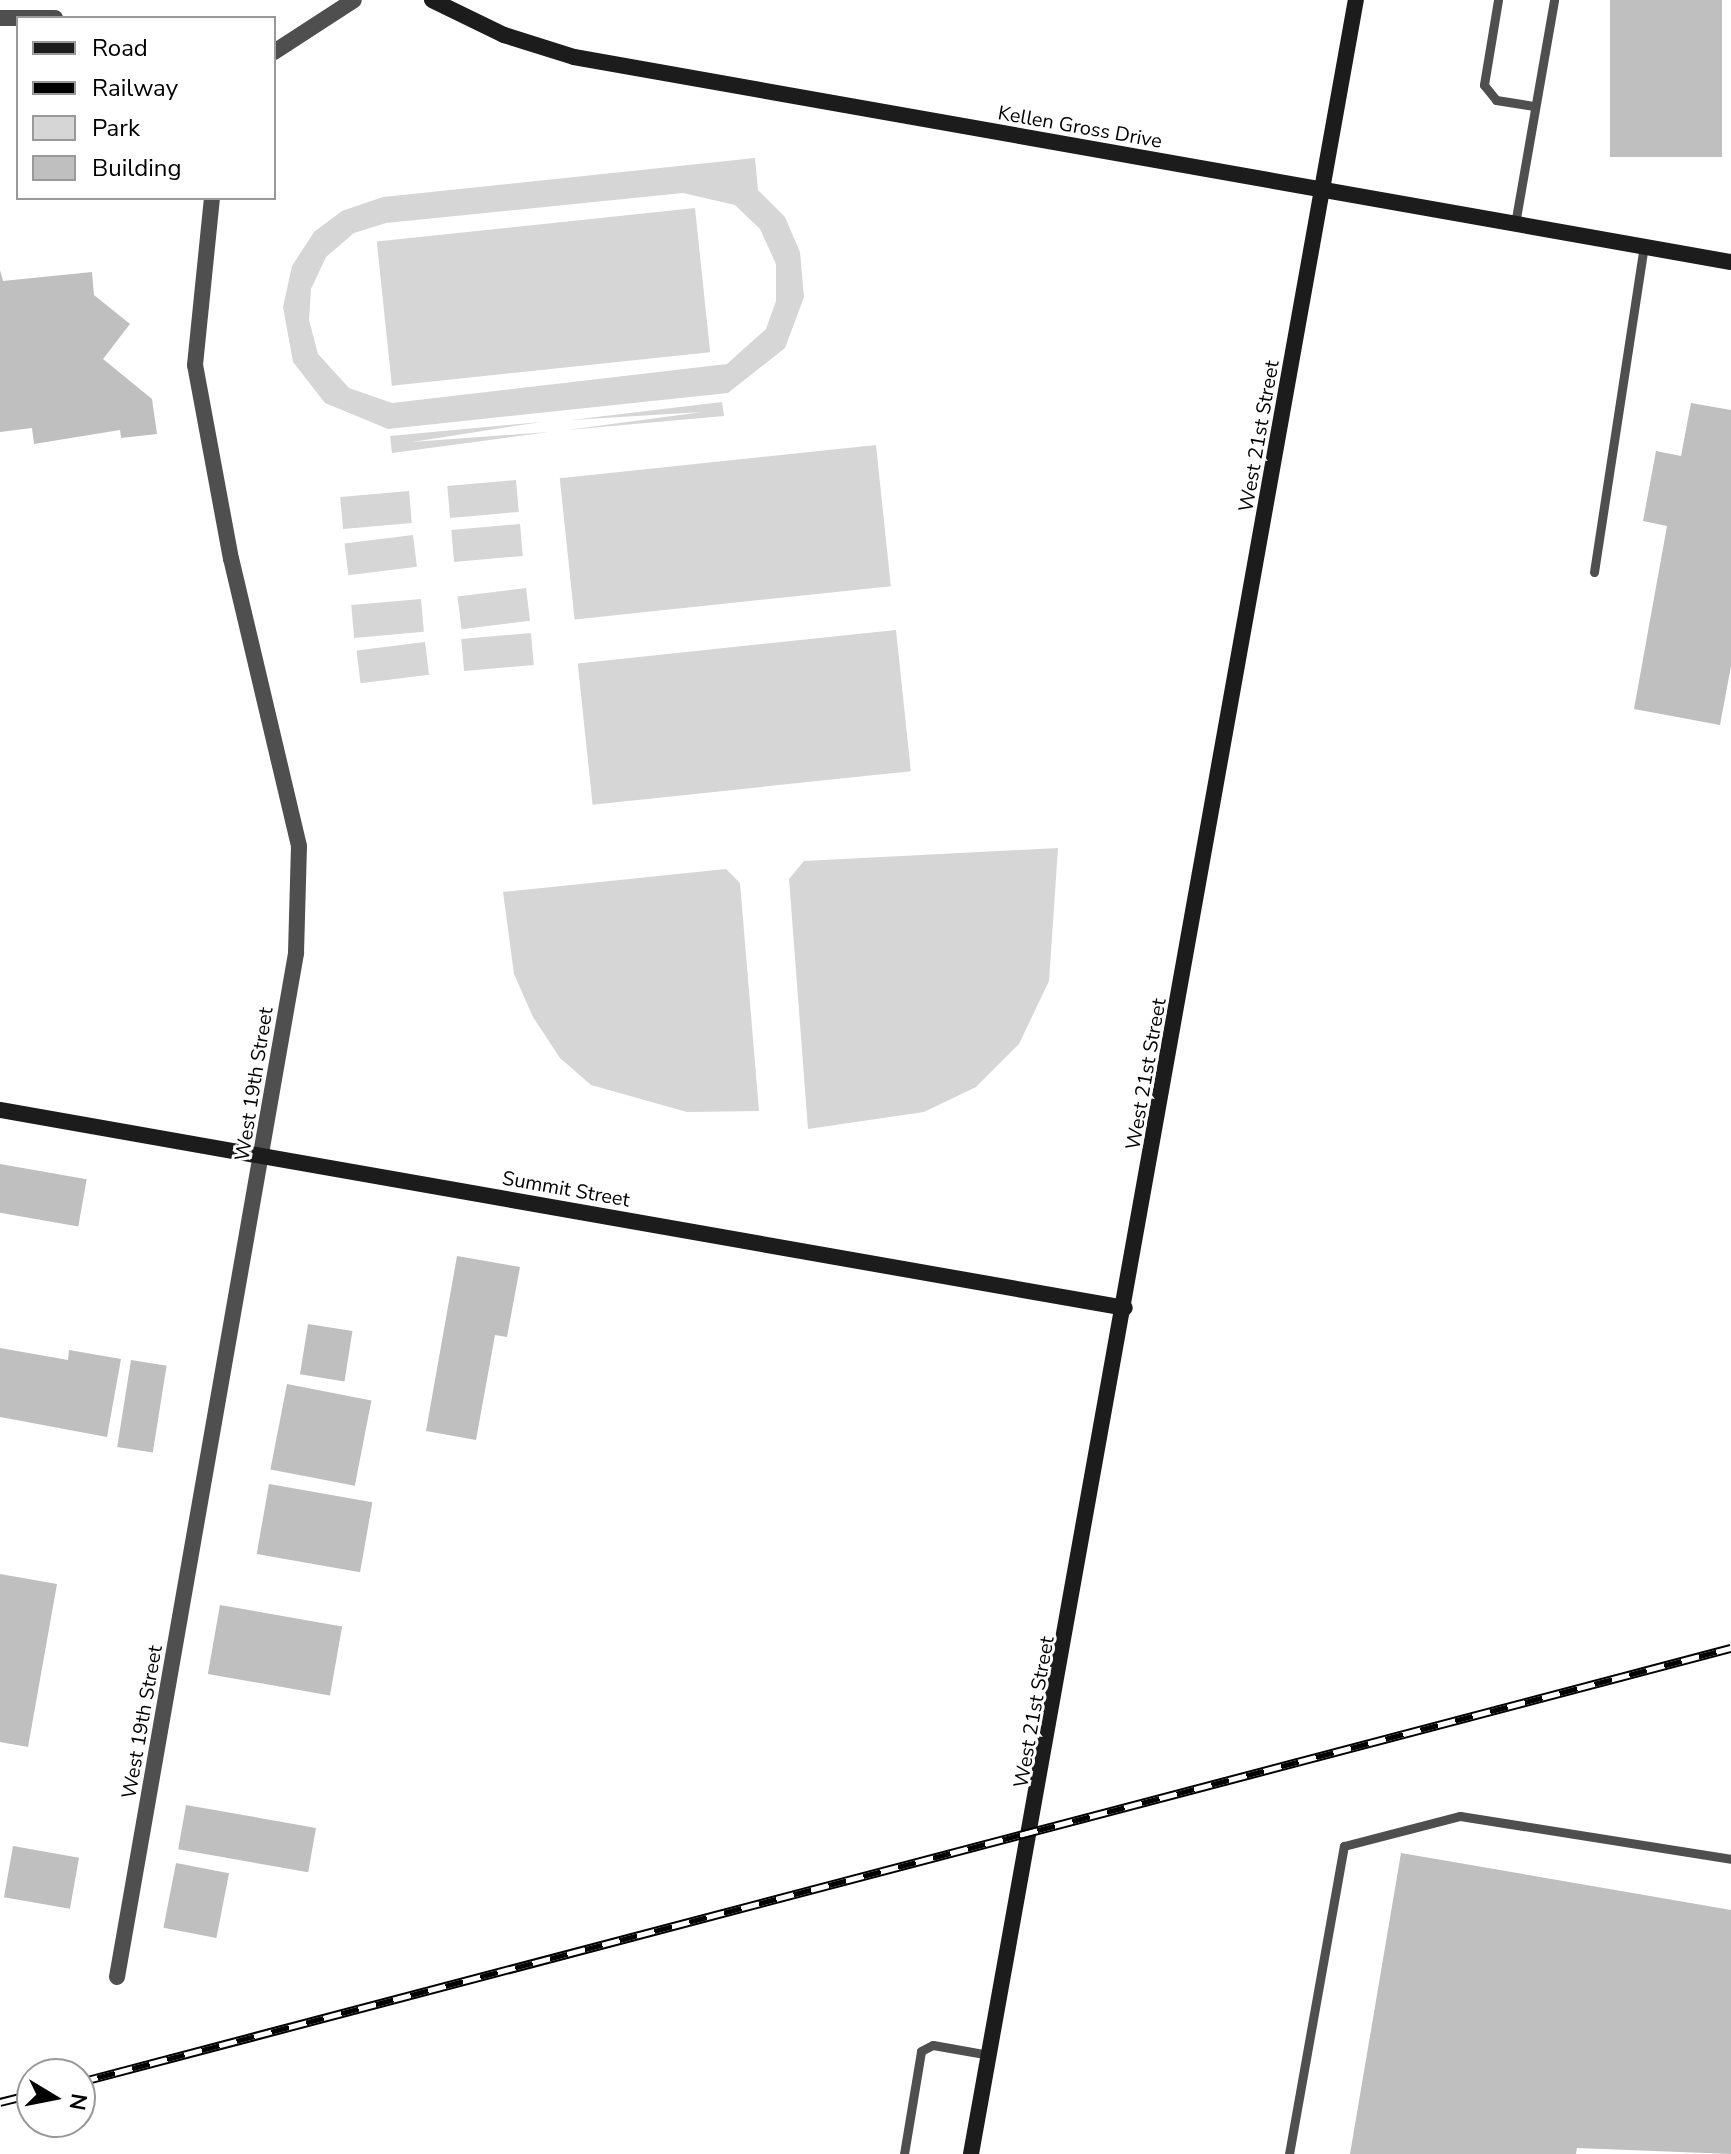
<!DOCTYPE html>
<style>
body{margin:0}
#map{position:relative;width:1731px;height:2154px;overflow:hidden;background:#fff;font-family:"Nunito Sans",sans-serif}
div>[style]{position:absolute}
.green>*{inset:0;background:#d6d6d6;transform-origin:0 0}
.building>*{inset:0;background:#bfbfbf;transform-origin:0 0}
.lane>*{height:9px;margin:-4.5px;padding:0 4.5px;transform-origin:4.5px;border-radius:4.5px;background:#4f4f4f}
.street>*{height:16px;margin:-8px;padding:0 8px;transform-origin:8px;border-radius:8px;background:#4f4f4f}
.secondary>*{height:16px;margin:-8px;padding:0 8px;transform-origin:8px;border-radius:8px;background:#1c1c1c}
.rail>*{height:9px;margin-top:-4.5px;transform-origin:0;background:repeating-linear-gradient(90deg,#fff 0 18px,#000 0 36px);box-sizing:border-box;border-block:2px solid #000}
span{translate:-50% -50%;white-space:nowrap;text-align:center;line-height:1.15;-webkit-text-stroke:6px #fff;paint-order:stroke}
.street-label{font-size:20px;color:#000}
.legend{position:absolute;left:16px;top:16px;width:260px;height:184px;box-sizing:border-box;background:#fff;border:2px solid #999;margin:0;padding:10px 14px;list-style:none;font-size:24px;color:#000}
.legend li{display:flex;align-items:center;gap:16px;height:40px}
.legend b{width:40px;border:2px solid #999}
.north{position:absolute;left:16px;top:2058px;width:80px;height:80px;box-sizing:border-box;background:#fff;border:2px solid #999;border-radius:50%;rotate:100deg;font-size:22px;font-weight:700;line-height:32px;text-align:center;color:#000}
.north::after{content:'';display:block;margin:auto;width:28px;height:36px;background:#000;clip-path:polygon(50% 0,100% 100%,50% 72%,0 100%)}
</style>
<div id="map">
<div class="green">
<i style="clip-path:polygon(evenodd,755px 158px,758px 190px,785px 217px,800px 252px,804px 297px,785px 348px,728px 393px,388px 429px,325px 403px,293px 362px,283px 307px,292px 266px,314px 232px,342px 211px,383px 197px,755px 158px,683px 193px,735px 205px,760px 229px,776px 264px,776px 301px,766px 329px,727px 364px,392px 403px,349px 388px,318px 354px,309px 320px,311px 289px,326px 257px,354px 233px,386px 223px,683px 193px)"></i>
<i style="left:695px;top:208px;width:145px;height:320px;rotate:84deg"></i>
<i style="clip-path:polygon(722px 402px,724px 416px,567px 430px,702px 412px,571px 420px)"></i>
<i style="clip-path:polygon(541px 422px,412px 442px,549px 432px,392px 453px,390px 436px)"></i>
<i style="left:876px;top:445px;width:142px;height:318px;rotate:84deg"></i>
<i style="left:516px;top:480px;width:32px;height:69px;rotate:85deg"></i>
<i style="left:409px;top:491px;width:32px;height:69px;rotate:85deg"></i>
<i style="left:520px;top:524px;width:32px;height:69px;rotate:85deg"></i>
<i style="left:413px;top:535px;width:32px;height:69px;rotate:83deg"></i>
<i style="left:526px;top:588px;width:33px;height:69px;rotate:83deg"></i>
<i style="left:421px;top:599px;width:33px;height:70px;rotate:85deg"></i>
<i style="left:896px;top:630px;width:142px;height:320px;rotate:84deg"></i>
<i style="left:531px;top:633px;width:32px;height:70px;rotate:85deg"></i>
<i style="left:425px;top:642px;width:33px;height:69px;rotate:83deg"></i>
<i style="clip-path:polygon(1058px 848px,1049px 981px,1019px 1044px,976px 1087px,924px 1112px,808px 1129px,789px 879px,804px 861px)"></i>
<i style="clip-path:polygon(726px 869px,740px 883px,759px 1111px,687px 1112px,591px 1085px,560px 1058px,533px 1017px,514px 974px,503px 892px)"></i>
</div>
<div class="building">
<i style="left:1610px;top:0;width:112px;height:157px"></i>
<i style="clip-path:polygon(0 270px,3px 281px,92px 272px,94px 295px,130px 324px,103px 359px,152px 399px,157px 434px,121px 438px,120px 430px,34px 444px,32px 428px,0 432px)"></i>
<i style="clip-path:polygon(1691px 403px,1731px 410px,1731px 666px,1720px 725px,1634px 709px,1667px 526px,1643px 521px,1656px 451px,1681px 456px)"></i>
<i style="left:0;top:1164px;width:88px;height:48px;rotate:10deg"></i>
<i style="clip-path:polygon(457px 1256px,520px 1267px,507px 1337px,495px 1335px,476px 1440px,426px 1431px)"></i>
<i style="left:308px;top:1324px;width:45px;height:51px;rotate:9deg"></i>
<i style="clip-path:polygon(0 1348px,68px 1360px,69px 1350px,121px 1359px,107px 1437px,0 1417px)"></i>
<i style="left:131px;top:1360px;width:36px;height:88px;rotate:9deg"></i>
<i style="left:287px;top:1384px;width:86px;height:87px;rotate:11deg"></i>
<i style="left:269px;top:1484px;width:105px;height:71px;rotate:10deg"></i>
<i style="clip-path:polygon(0 1574px,57px 1584px,28px 1747px,0 1742px)"></i>
<i style="left:220px;top:1605px;width:124px;height:70px;rotate:10deg"></i>
<i style="left:186px;top:1805px;width:132px;height:45px;rotate:10deg"></i>
<i style="left:13px;top:1846px;width:67px;height:52px;rotate:10deg"></i>
<i style="clip-path:polygon(1401px 1853px,1731px 1910px,1731px 2154px,1577px 2148px,1576px 2154px,1350px 2154px)"></i>
<i style="left:176px;top:1863px;width:54px;height:66px;rotate:11deg"></i>
</div>
<div class="lane">
<i style="left:1498px;top:0;width:86px;rotate:99.4deg"></i>
<i style="left:1484px;top:85px;width:19px;rotate:51deg"></i>
<i style="left:1496px;top:100px;width:39px;rotate:9deg"></i>
<i style="left:1515px;top:224px;width:227px;rotate:-80.1deg"></i>
<i style="left:1594px;top:572px;width:329px;rotate:-81.3deg"></i>
<i style="left:904px;top:2154px;width:104px;rotate:-80.6deg"></i>
<i style="left:921px;top:2051px;width:13px;rotate:-27deg"></i>
<i style="left:933px;top:2045px;width:58px;rotate:10deg"></i>
<i style="left:1289px;top:2154px;width:313px;rotate:-79.9deg"></i>
<i style="left:1344px;top:1846px;width:120px;rotate:-14.5deg"></i>
<i style="left:1460px;top:1816px;width:274px;rotate:9deg"></i>
</div>
<div class="street">
<i style="left:0;top:18px;width:55px"></i>
<i style="left:274px;top:52px;width:95px;rotate:-33deg"></i>
<i style="left:117px;top:1977px;width:1040px;rotate:-80.08deg"></i>
<i style="left:296px;top:953px;width:107px;rotate:-88.4deg"></i>
<i style="left:299px;top:846px;width:295px;rotate:-103.3deg"></i>
<i style="left:231px;top:559px;width:197px;rotate:-100.5deg"></i>
<i style="left:195px;top:365px;width:168px;rotate:-84.2deg"></i>
</div>
<div class="secondary">
<i style="left:432px;top:0;width:80px;rotate:25.9deg"></i>
<i style="left:504px;top:35px;width:73px;rotate:17.4deg"></i>
<i style="left:574px;top:57px;width:1175px;rotate:10.05deg"></i>
<i style="left:0;top:1110px;width:1142px;rotate:9.98deg"></i>
<i style="left:971px;top:2154px;width:2188px;rotate:-79.87deg"></i>
</div>
<div class="rail">
<i style="left:80px;top:2082px;width:1707px;rotate:-14.73deg"></i>
<i style="left:0;top:2102px;width:33px;rotate:-14deg"></i>
</div>
<div class="street-label">
<span style="left:1080px;top:127px;rotate:10deg">Kellen Gross Drive</span>
<span style="left:1259px;top:436px;rotate:-80deg">West 21st Street</span>
<span style="left:1146px;top:1074px;rotate:-80deg">West 21st Street</span>
<span style="left:254px;top:1084px;rotate:-81deg">West 19th Street</span>
<span style="left:566px;top:1189px;rotate:10deg">Summit Street</span>
<span style="left:1034px;top:1712px;rotate:-80deg">West 21st Street</span>
<span style="left:142px;top:1722px;rotate:-80deg">West 19th Street</span>
</div>
<ul class="legend">
<li><b style="height:10px;background:#1c1c1c"></b>Road</li>
<li><b style="height:10px;background:#000"></b>Railway</li>
<li><b style="height:22px;background:#d6d6d6"></b>Park</li>
<li><b style="height:22px;background:#bfbfbf"></b>Building</li>
</ul>
<div class="north">N</div>
</div>
